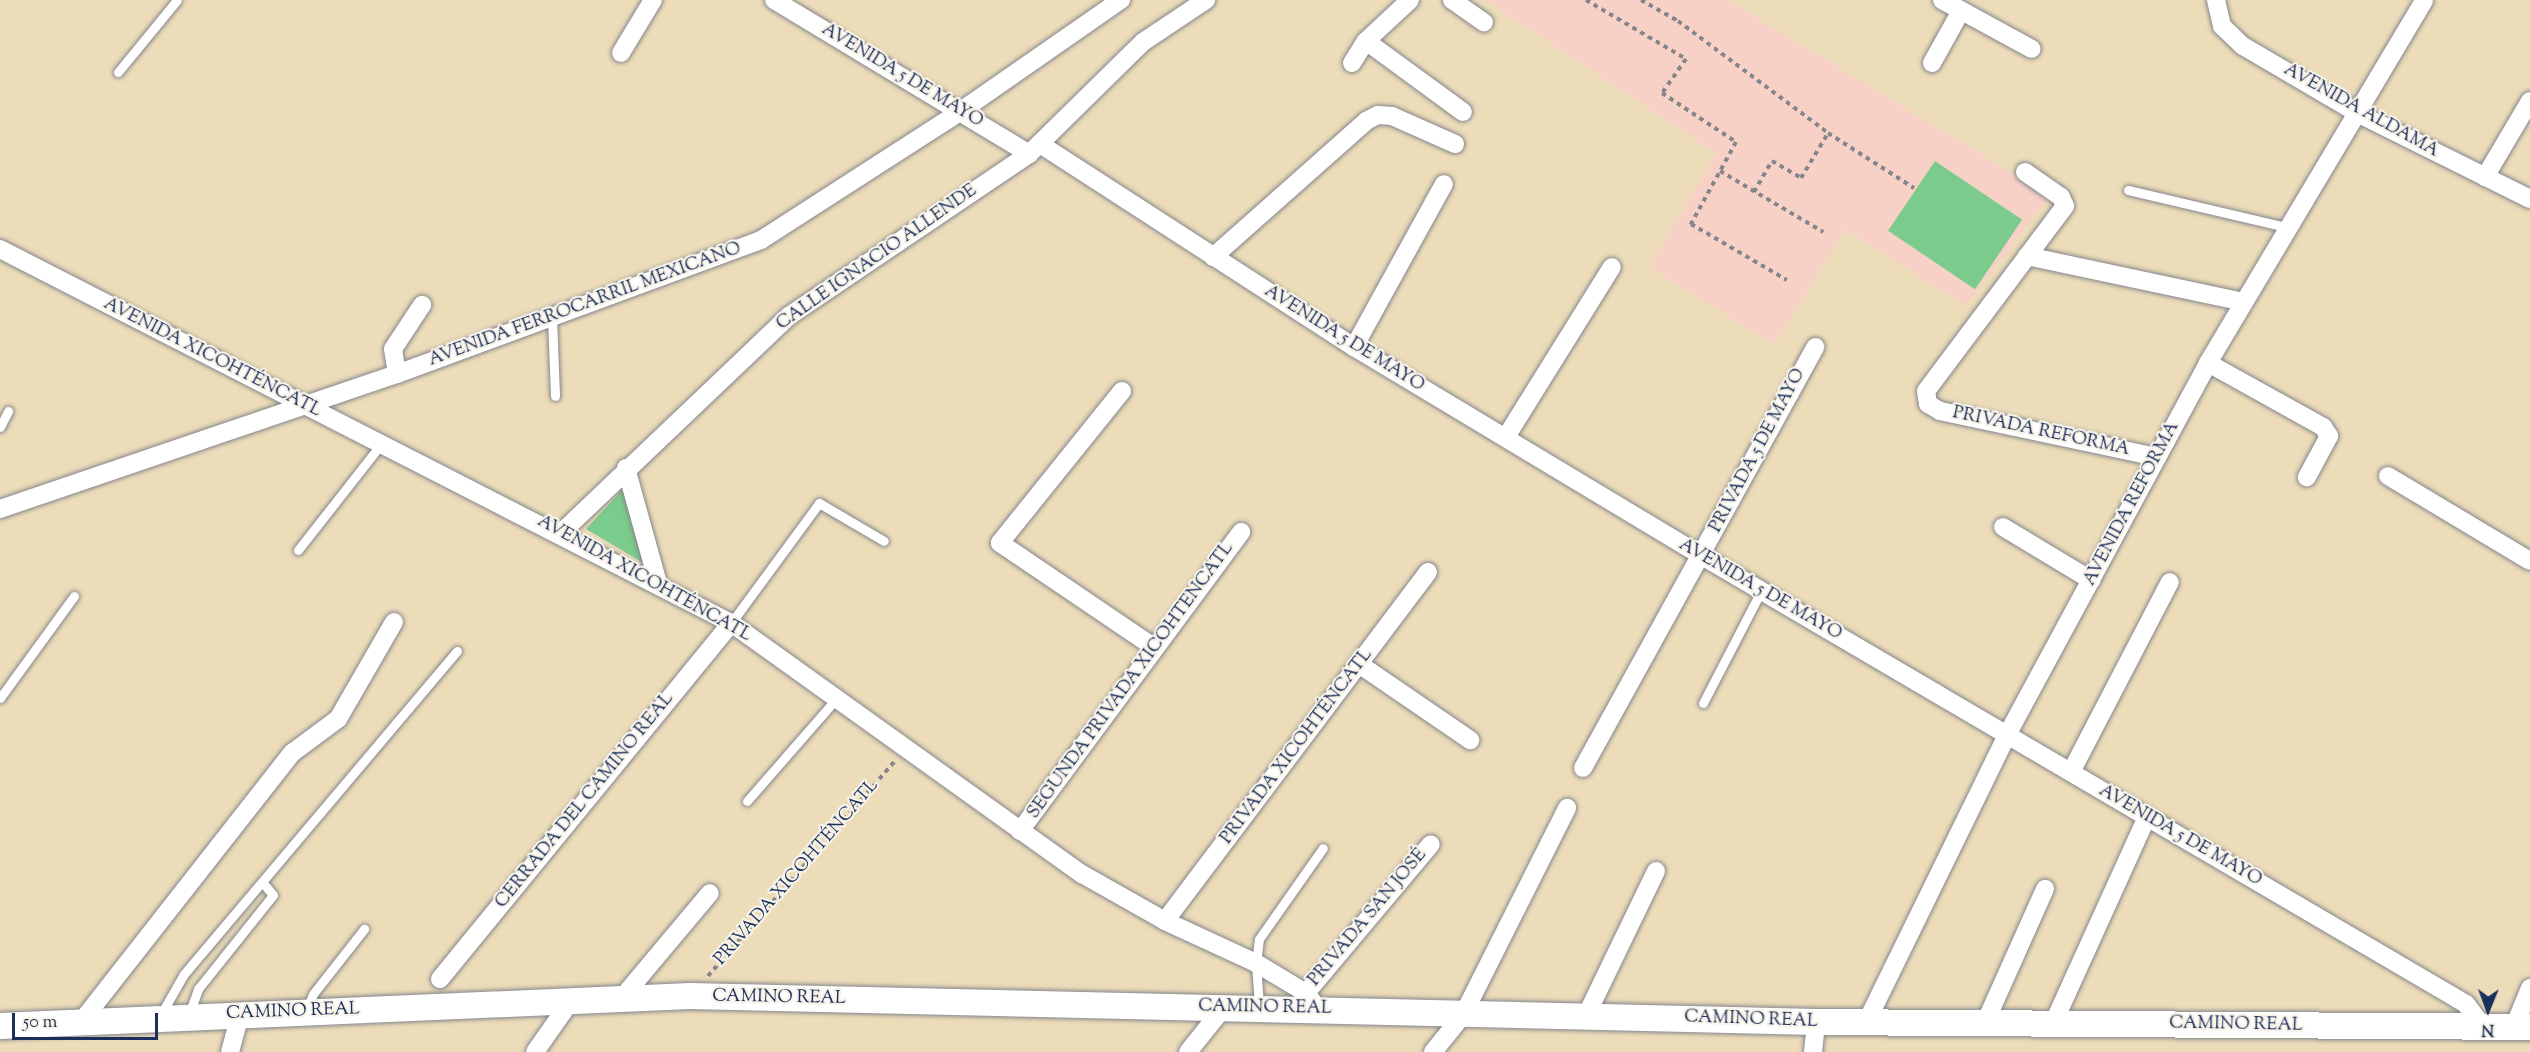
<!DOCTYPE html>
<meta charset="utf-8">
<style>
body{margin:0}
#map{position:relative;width:2530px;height:1052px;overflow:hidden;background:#eddcb9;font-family:"Sorts Mill Goudy",serif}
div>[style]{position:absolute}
.built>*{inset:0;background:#f7d1c6}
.green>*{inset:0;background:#7acb8c;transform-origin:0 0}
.path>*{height:4px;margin-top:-2px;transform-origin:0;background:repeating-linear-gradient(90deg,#84868c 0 4.5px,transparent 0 9px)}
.roads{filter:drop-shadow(0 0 2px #84868c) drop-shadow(0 0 2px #84868c)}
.service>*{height:9px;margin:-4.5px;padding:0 4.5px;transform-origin:4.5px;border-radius:4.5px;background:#fff}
.minor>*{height:18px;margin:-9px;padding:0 9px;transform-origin:9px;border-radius:9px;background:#fff}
.secondary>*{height:26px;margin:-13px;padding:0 13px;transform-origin:13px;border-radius:13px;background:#fff}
span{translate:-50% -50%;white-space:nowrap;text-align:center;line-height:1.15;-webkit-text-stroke:4.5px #f7f3e8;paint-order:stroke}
.street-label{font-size:18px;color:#1b2f5e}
.north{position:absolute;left:2458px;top:980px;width:60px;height:60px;-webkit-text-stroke:4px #f7f3e8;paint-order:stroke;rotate:181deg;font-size:16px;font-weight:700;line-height:24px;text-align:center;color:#1b2f5e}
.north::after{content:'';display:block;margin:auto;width:21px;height:27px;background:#1b2f5e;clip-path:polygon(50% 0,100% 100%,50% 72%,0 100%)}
.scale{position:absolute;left:12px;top:1013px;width:146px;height:27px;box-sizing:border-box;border:3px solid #1b2f5e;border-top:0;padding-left:8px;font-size:18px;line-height:21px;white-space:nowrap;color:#1b2f5e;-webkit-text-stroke:4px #f7f3e8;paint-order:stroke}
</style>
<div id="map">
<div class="built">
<i style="clip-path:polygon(1485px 0,1727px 0,2050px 196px,1965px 306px,1846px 229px,1774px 344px,1649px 267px,1716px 153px)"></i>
</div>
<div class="green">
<i style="left:1935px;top:161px;width:105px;height:84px;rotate:34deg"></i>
<i style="clip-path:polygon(625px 487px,645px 564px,586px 529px)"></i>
</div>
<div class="path">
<i style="left:1586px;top:0;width:116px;rotate:30.5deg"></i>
<i style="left:1686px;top:59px;width:42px;rotate:125.2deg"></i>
<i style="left:1662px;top:93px;width:89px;rotate:33.5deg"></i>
<i style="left:1736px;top:142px;width:94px;rotate:118.8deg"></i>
<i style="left:1691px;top:224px;width:111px;rotate:30.3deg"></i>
<i style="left:1641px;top:0;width:43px;rotate:29.6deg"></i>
<i style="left:1678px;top:21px;width:187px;rotate:36.7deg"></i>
<i style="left:1828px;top:133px;width:102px;rotate:32.6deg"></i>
<i style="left:1720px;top:171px;width:120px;rotate:30.6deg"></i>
<i style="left:1754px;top:192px;width:36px;rotate:-60deg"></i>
<i style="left:1772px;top:161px;width:34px;rotate:30deg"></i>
<i style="left:1801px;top:178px;width:52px;rotate:-59deg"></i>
<i style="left:708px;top:976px;width:284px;rotate:-49deg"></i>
</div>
<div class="roads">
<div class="service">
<i style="left:118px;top:72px;width:93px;rotate:-50.7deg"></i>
<i style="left:2128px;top:190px;width:166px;rotate:13.2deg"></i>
<i style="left:552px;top:317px;width:79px;rotate:87.8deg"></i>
<i style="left:0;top:427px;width:18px;rotate:-63deg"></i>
<i style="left:298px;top:550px;width:135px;rotate:-51.9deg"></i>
<i style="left:731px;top:623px;width:149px;rotate:-53.7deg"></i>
<i style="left:819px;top:503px;width:75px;rotate:30.3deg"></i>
<i style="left:0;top:698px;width:126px;rotate:-54deg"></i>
<i style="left:1703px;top:703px;width:126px;rotate:-62.6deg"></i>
<i style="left:747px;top:801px;width:137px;rotate:-48.9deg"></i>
<i style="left:1259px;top:1006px;width:43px;rotate:-94deg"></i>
<i style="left:1256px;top:963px;width:24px;rotate:-83deg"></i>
<i style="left:1259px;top:939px;width:111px;rotate:-54.9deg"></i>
<i style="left:307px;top:1009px;width:16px;rotate:-68deg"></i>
<i style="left:313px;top:994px;width:83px;rotate:-51.9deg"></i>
<i style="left:189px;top:1014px;width:27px;rotate:-70deg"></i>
<i style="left:198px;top:989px;width:120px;rotate:-51.4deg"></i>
<i style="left:273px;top:895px;width:17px;rotate:-130deg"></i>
<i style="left:160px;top:1016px;width:48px;rotate:-60.3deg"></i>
<i style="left:184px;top:974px;width:423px;rotate:-49.8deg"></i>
</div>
<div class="minor">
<i style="left:774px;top:0;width:298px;rotate:31.1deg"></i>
<i style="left:1452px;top:0;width:39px;rotate:35deg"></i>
<i style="left:1942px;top:0;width:102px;rotate:28.6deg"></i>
<i style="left:2216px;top:0;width:27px;rotate:77deg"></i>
<i style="left:2222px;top:26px;width:29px;rotate:44deg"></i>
<i style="left:2243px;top:46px;width:132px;rotate:30.4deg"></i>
<i style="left:2357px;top:113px;width:193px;rotate:26.4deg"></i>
<i style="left:1366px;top:41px;width:120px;rotate:36.2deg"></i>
<i style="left:621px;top:53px;width:62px;rotate:-58.9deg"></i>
<i style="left:1352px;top:63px;width:26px;rotate:-58deg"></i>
<i style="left:1366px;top:41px;width:60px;rotate:-43deg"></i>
<i style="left:1932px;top:63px;width:60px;rotate:-60.9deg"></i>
<i style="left:1040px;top:144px;width:374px;rotate:32.9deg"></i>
<i style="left:1354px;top:347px;width:406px;rotate:31deg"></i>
<i style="left:1702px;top:556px;width:886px;rotate:30.39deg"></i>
<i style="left:2466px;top:1004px;width:30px;rotate:53deg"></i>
<i style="left:2025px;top:172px;width:44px;rotate:34.8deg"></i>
<i style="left:2061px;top:197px;width:10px;rotate:66deg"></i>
<i style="left:2065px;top:206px;width:231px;rotate:126.9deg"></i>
<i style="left:1926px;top:391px;width:13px;rotate:81deg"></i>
<i style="left:1928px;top:404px;width:14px;rotate:30deg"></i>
<i style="left:1940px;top:411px;width:222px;rotate:12deg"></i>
<i style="left:2485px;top:177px;width:88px;rotate:-59.4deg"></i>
<i style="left:0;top:249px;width:821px;rotate:27.1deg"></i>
<i style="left:731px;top:623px;width:432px;rotate:35.6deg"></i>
<i style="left:1082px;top:874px;width:95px;rotate:29.5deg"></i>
<i style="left:1165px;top:921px;width:100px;rotate:24.8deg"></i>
<i style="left:1256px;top:963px;width:58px;rotate:31deg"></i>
<i style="left:1306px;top:993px;width:20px;rotate:53deg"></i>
<i style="left:2027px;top:256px;width:221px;rotate:12deg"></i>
<i style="left:1213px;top:257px;width:205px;rotate:-41.6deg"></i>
<i style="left:1366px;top:121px;width:13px;rotate:-27deg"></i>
<i style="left:1378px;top:115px;width:14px;rotate:4deg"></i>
<i style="left:1392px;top:116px;width:69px;rotate:24deg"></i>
<i style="left:1354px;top:347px;width:186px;rotate:-61.1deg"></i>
<i style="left:2208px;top:363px;width:132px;rotate:29.1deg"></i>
<i style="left:2323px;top:427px;width:11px;rotate:56deg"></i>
<i style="left:2329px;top:436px;width:47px;rotate:118.2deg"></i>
<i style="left:397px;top:374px;width:25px;rotate:-99deg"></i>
<i style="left:393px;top:349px;width:53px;rotate:-56.6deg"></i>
<i style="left:1122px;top:391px;width:195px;rotate:128.8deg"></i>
<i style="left:1000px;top:543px;width:187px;rotate:34.1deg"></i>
<i style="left:1506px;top:437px;width:200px;rotate:-58.1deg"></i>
<i style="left:626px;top:468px;width:119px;rotate:74.5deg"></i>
<i style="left:2388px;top:476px;width:165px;rotate:30.9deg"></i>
<i style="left:0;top:509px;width:419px;rotate:-18.8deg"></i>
<i style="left:397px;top:374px;width:388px;rotate:-20.2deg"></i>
<i style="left:761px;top:240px;width:238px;rotate:-32.8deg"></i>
<i style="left:961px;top:111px;width:195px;rotate:-34.8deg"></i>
<i style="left:2003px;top:527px;width:103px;rotate:31.1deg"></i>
<i style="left:561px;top:533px;width:315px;rotate:-43.6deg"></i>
<i style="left:789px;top:316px;width:290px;rotate:-34deg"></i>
<i style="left:1029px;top:154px;width:160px;rotate:-44.5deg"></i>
<i style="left:1143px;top:42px;width:76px;rotate:-33.7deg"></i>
<i style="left:1359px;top:664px;width:135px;rotate:34.4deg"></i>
<i style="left:1583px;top:768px;width:481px;rotate:-61.1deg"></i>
<i style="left:2071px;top:772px;width:214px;rotate:-62.5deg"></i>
<i style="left:1020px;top:831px;width:372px;rotate:-53.5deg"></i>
<i style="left:1165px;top:921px;width:437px;rotate:-53deg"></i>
<i style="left:440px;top:979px;width:460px;rotate:-50.7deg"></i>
<i style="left:1306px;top:993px;width:194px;rotate:-50deg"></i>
<i style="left:621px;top:999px;width:138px;rotate:-50deg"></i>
<i style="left:1586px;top:1016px;width:161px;rotate:-64.2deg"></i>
<i style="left:81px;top:1022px;width:342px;rotate:-51.9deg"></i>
<i style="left:292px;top:753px;width:57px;rotate:-36.5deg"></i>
<i style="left:338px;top:719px;width:112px;rotate:-60deg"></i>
<i style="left:1866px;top:1023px;width:321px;rotate:-63.9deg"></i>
<i style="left:2007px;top:735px;width:423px;rotate:-61.6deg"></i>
<i style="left:2208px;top:363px;width:422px;rotate:-59.2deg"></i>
<i style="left:1985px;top:1023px;width:147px;rotate:-65.9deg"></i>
<i style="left:2053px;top:1024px;width:227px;rotate:-65.6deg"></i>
<i style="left:2514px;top:1027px;width:42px;rotate:-67.7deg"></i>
<i style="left:230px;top:1052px;width:39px;rotate:-75deg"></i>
<i style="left:535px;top:1052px;width:61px;rotate:-55deg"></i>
<i style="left:1188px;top:1052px;width:58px;rotate:-51.3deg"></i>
<i style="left:1433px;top:1052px;width:48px;rotate:-51deg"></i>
<i style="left:1463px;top:1015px;width:232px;rotate:-63.3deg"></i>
<i style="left:1813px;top:1052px;width:30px;rotate:-84deg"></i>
</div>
<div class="secondary">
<i style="left:0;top:1026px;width:691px;rotate:-2.49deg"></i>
<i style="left:690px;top:996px;width:1126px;rotate:1.32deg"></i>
<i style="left:1816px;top:1022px;width:714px;rotate:0.4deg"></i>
</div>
</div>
<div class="street-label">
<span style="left:902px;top:76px;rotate:31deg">AVENIDA 5 DE MAYO</span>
<span style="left:2361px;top:111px;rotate:29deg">AVENIDA ALDAMA</span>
<span style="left:877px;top:258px;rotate:-35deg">CALLE IGNACIO ALLENDE</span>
<span style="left:585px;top:305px;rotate:-20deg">AVENIDA FERROCARRIL MEXICANO</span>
<span style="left:1344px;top:339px;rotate:32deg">AVENIDA 5 DE MAYO</span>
<span style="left:212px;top:358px;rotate:27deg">AVENIDA XICOHTÉNCATL</span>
<span style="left:2041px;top:432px;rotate:12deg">PRIVADA REFORMA</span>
<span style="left:1758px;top:451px;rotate:-62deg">PRIVADA 5 DE MAYO</span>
<span style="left:2132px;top:504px;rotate:-62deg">AVENIDA REFORMA</span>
<span style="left:644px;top:579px;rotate:29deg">AVENIDA XICOHTÉNCATL</span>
<span style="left:1760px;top:590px;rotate:30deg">AVENIDA 5 DE MAYO</span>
<span style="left:1131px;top:681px;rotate:-54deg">SEGUNDA PRIVADA XICOHTENCATL</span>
<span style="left:1297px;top:747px;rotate:-53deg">PRIVADA XICOHTÉNCATL</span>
<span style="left:585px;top:801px;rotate:-51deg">CERRADA DEL CAMINO REAL</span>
<span style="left:2180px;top:836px;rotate:30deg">AVENIDA 5 DE MAYO</span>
<span style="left:797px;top:873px;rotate:-49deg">PRIVADA XICOHTÉNCATL</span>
<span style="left:1368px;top:918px;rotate:-50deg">PRIVADA SAN JOSÉ</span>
<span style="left:779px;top:998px;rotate:1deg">CAMINO REAL</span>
<span style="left:1265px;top:1008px;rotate:1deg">CAMINO REAL</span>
<span style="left:293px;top:1012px;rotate:-2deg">CAMINO REAL</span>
<span style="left:1751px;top:1020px;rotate:2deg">CAMINO REAL</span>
<span style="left:2236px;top:1025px;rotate:1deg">CAMINO REAL</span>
</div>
<div class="north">N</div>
<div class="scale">50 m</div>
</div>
